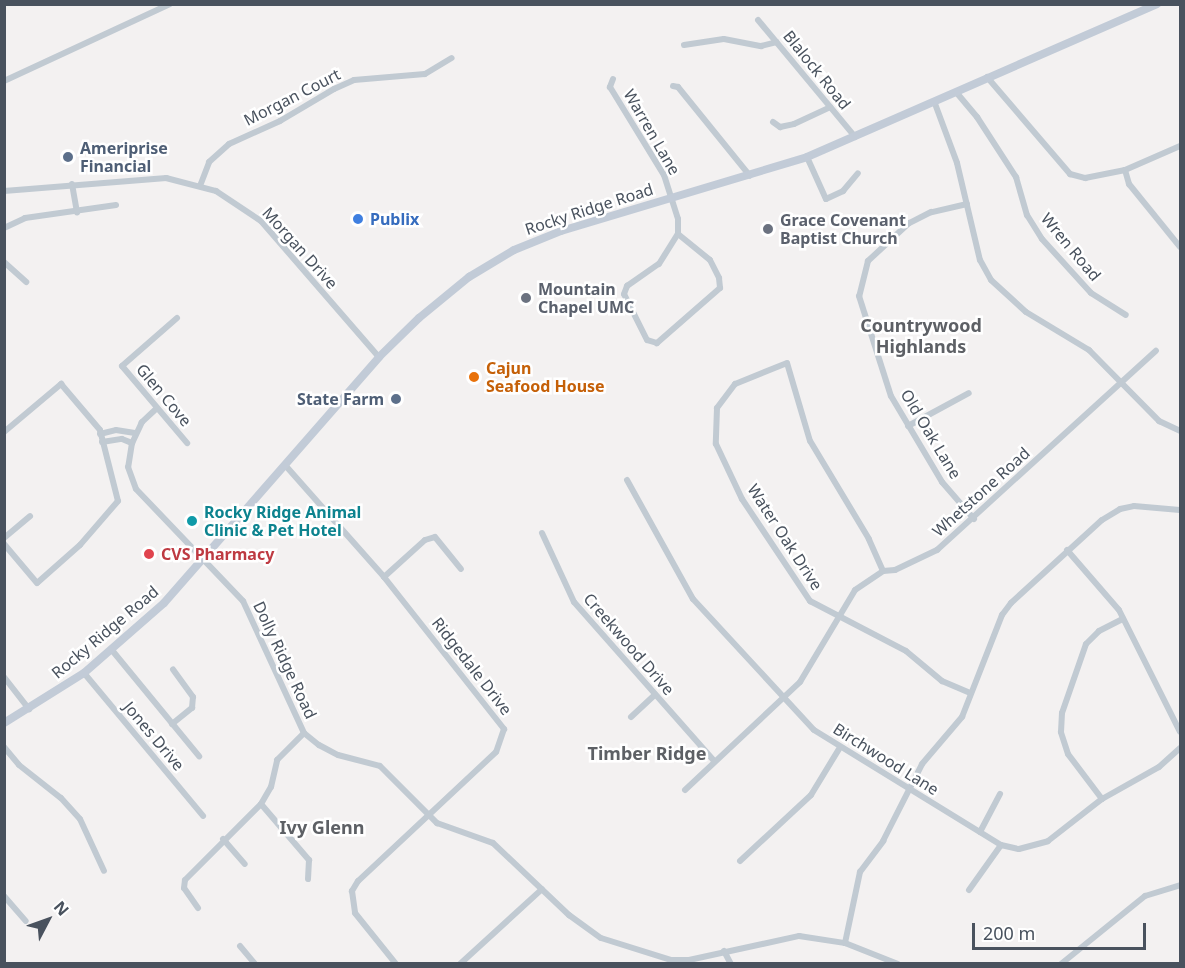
<!DOCTYPE html>
<style>
body{margin:0}
#map{position:relative;width:1185px;height:968px;overflow:hidden;background:#f3f1f1;font-family:"Noto Sans",sans-serif}
div>[style]{position:absolute}
.street>*{height:6px;margin:-3px;padding:0 3px;transform-origin:3px;border-radius:3px;background:#c1cad2}
.secondary>*{height:8px;margin:-4px;padding:0 4px;transform-origin:4px;border-radius:4px;background:#c2cbd7}
.dots>*{width:16px;height:16px;translate:-50% -50%;box-sizing:border-box;border:3px solid #fff;border-radius:50%}
span{translate:-50% -50%;white-space:nowrap;text-align:center;line-height:1.15;-webkit-text-stroke:5px #fff;paint-order:stroke}
.street-label{font-size:16px;color:#49525e}
.service-label{font-size:16px;color:#4e5e75;font-weight:700}
.left{translate:0 -50%;text-align:left}
.right{translate:-100% -50%;text-align:right}
.shop-label{font-size:16px;color:#366cbe;font-weight:700}
.worship-label{font-size:16px;color:#5b616d;font-weight:700}
.food-label{font-size:16px;color:#c56008;font-weight:700}
.culture-label{font-size:16px;color:#0d838f;font-weight:700}
.health-label{font-size:16px;color:#be3a42;font-weight:700}
.neighbourhood-label{font-size:18px;color:#5d6065;font-weight:700}
.frame{position:absolute;inset:0;border:6px solid #49525e;pointer-events:none}
.north{position:absolute;left:18px;top:890px;width:60px;height:60px;-webkit-text-stroke:4px #fff;paint-order:stroke;rotate:49deg;font-size:16px;font-weight:700;line-height:24px;text-align:center;color:#49525e}
.north::after{content:'';display:block;margin:auto;width:21px;height:27px;background:#49525e;clip-path:polygon(50% 0,100% 100%,50% 72%,0 100%)}
.scale{position:absolute;left:972px;top:923px;width:174px;height:27px;box-sizing:border-box;border:3px solid #49525e;border-top:0;padding-left:8px;font-size:18px;line-height:21px;white-space:nowrap;color:#49525e;-webkit-text-stroke:4px #fff;paint-order:stroke}
</style>
<div id="map">
<div class="street">
<i style="left:758px;top:20px;width:152px;rotate:50.3deg"></i>
<i style="left:684px;top:45px;width:40px;rotate:-8.5deg"></i>
<i style="left:724px;top:39px;width:38px;rotate:11deg"></i>
<i style="left:761px;top:46px;width:16px;rotate:-14deg"></i>
<i style="left:987px;top:77px;width:128px;rotate:49.4deg"></i>
<i style="left:1070px;top:174px;width:16px;rotate:15deg"></i>
<i style="left:1085px;top:178px;width:41px;rotate:-11.3deg"></i>
<i style="left:1125px;top:170px;width:60px;rotate:-23.6deg"></i>
<i style="left:613px;top:79px;width:9px;rotate:111deg"></i>
<i style="left:610px;top:87px;width:103px;rotate:58.5deg"></i>
<i style="left:664px;top:175px;width:46px;rotate:72.3deg"></i>
<i style="left:678px;top:219px;width:15px;rotate:90deg"></i>
<i style="left:678px;top:234px;width:41px;rotate:39.1deg"></i>
<i style="left:710px;top:260px;width:20px;rotate:63deg"></i>
<i style="left:719px;top:278px;width:10px;rotate:84deg"></i>
<i style="left:720px;top:288px;width:84px;rotate:138.9deg"></i>
<i style="left:657px;top:343px;width:10px;rotate:-163deg"></i>
<i style="left:647px;top:340px;width:51px;rotate:-116.6deg"></i>
<i style="left:624px;top:294px;width:9px;rotate:-69deg"></i>
<i style="left:627px;top:286px;width:39px;rotate:-35deg"></i>
<i style="left:659px;top:264px;width:36px;rotate:-58deg"></i>
<i style="left:4px;top:81px;width:183px;rotate:-24.9deg"></i>
<i style="left:673px;top:86px;width:5px;rotate:11deg"></i>
<i style="left:678px;top:87px;width:114px;rotate:51deg"></i>
<i style="left:956px;top:92px;width:33px;rotate:50deg"></i>
<i style="left:977px;top:117px;width:72px;rotate:57deg"></i>
<i style="left:1016px;top:177px;width:40px;rotate:74deg"></i>
<i style="left:1027px;top:215px;width:28px;rotate:58deg"></i>
<i style="left:1042px;top:239px;width:73px;rotate:47.8deg"></i>
<i style="left:1091px;top:293px;width:41px;rotate:32.2deg"></i>
<i style="left:934px;top:101px;width:66px;rotate:69.6deg"></i>
<i style="left:957px;top:163px;width:100px;rotate:76.7deg"></i>
<i style="left:980px;top:260px;width:23px;rotate:61deg"></i>
<i style="left:991px;top:280px;width:47px;rotate:42.4deg"></i>
<i style="left:1026px;top:312px;width:74px;rotate:31.1deg"></i>
<i style="left:1089px;top:350px;width:100px;rotate:45.4deg"></i>
<i style="left:1159px;top:421px;width:23px;rotate:25deg"></i>
<i style="left:773px;top:122px;width:9px;rotate:36deg"></i>
<i style="left:780px;top:127px;width:14px;rotate:-12deg"></i>
<i style="left:794px;top:124px;width:40px;rotate:-25deg"></i>
<i style="left:807px;top:157px;width:46px;rotate:65.7deg"></i>
<i style="left:826px;top:199px;width:19px;rotate:-25deg"></i>
<i style="left:843px;top:191px;width:23px;rotate:-50deg"></i>
<i style="left:1125px;top:170px;width:15px;rotate:74deg"></i>
<i style="left:1129px;top:184px;width:81px;rotate:51deg"></i>
<i style="left:72px;top:184px;width:29px;rotate:80deg"></i>
<i style="left:200px;top:186px;width:26px;rotate:-69deg"></i>
<i style="left:209px;top:162px;width:27px;rotate:-42deg"></i>
<i style="left:229px;top:144px;width:56px;rotate:-24.3deg"></i>
<i style="left:280px;top:121px;width:63px;rotate:-30.7deg"></i>
<i style="left:334px;top:89px;width:22px;rotate:-24deg"></i>
<i style="left:354px;top:80px;width:71px;rotate:-4.8deg"></i>
<i style="left:425px;top:74px;width:31px;rotate:-31deg"></i>
<i style="left:4px;top:191px;width:163px;rotate:-4.6deg"></i>
<i style="left:166px;top:178px;width:52px;rotate:14.6deg"></i>
<i style="left:216px;top:191px;width:54px;rotate:33.7deg"></i>
<i style="left:261px;top:221px;width:180px;rotate:49.1deg"></i>
<i style="left:967px;top:204px;width:37px;rotate:167deg"></i>
<i style="left:931px;top:212px;width:25px;rotate:153deg"></i>
<i style="left:909px;top:223px;width:56px;rotate:137.2deg"></i>
<i style="left:868px;top:261px;width:36px;rotate:104deg"></i>
<i style="left:859px;top:296px;width:105px;rotate:72.3deg"></i>
<i style="left:891px;top:396px;width:100px;rotate:59.3deg"></i>
<i style="left:942px;top:482px;width:49px;rotate:49.1deg"></i>
<i style="left:4px;top:228px;width:23px;rotate:-25deg"></i>
<i style="left:25px;top:218px;width:92px;rotate:-8.1deg"></i>
<i style="left:4px;top:262px;width:30px;rotate:42deg"></i>
<i style="left:177px;top:318px;width:73px;rotate:138.9deg"></i>
<i style="left:122px;top:366px;width:101px;rotate:49.8deg"></i>
<i style="left:157px;top:408px;width:21px;rotate:137deg"></i>
<i style="left:142px;top:422px;width:23px;rotate:115deg"></i>
<i style="left:132px;top:443px;width:24px;rotate:99deg"></i>
<i style="left:128px;top:467px;width:23px;rotate:70deg"></i>
<i style="left:136px;top:489px;width:155px;rotate:46.3deg"></i>
<i style="left:243px;top:601px;width:145px;rotate:65.2deg"></i>
<i style="left:304px;top:733px;width:19px;rotate:39deg"></i>
<i style="left:319px;top:745px;width:21px;rotate:28deg"></i>
<i style="left:338px;top:755px;width:43px;rotate:14.7deg"></i>
<i style="left:380px;top:766px;width:81px;rotate:45deg"></i>
<i style="left:437px;top:823px;width:59px;rotate:19.7deg"></i>
<i style="left:493px;top:843px;width:105px;rotate:43.5deg"></i>
<i style="left:569px;top:915px;width:39px;rotate:36deg"></i>
<i style="left:601px;top:938px;width:73px;rotate:17.4deg"></i>
<i style="left:671px;top:960px;width:18px"></i>
<i style="left:689px;top:960px;width:113px;rotate:-12.3deg"></i>
<i style="left:799px;top:936px;width:47px;rotate:8.7deg"></i>
<i style="left:845px;top:943px;width:57px;rotate:21.6deg"></i>
<i style="left:908px;top:426px;width:69px;rotate:-28.4deg"></i>
<i style="left:4px;top:432px;width:75px;rotate:-40.1deg"></i>
<i style="left:61px;top:384px;width:60px;rotate:49.7deg"></i>
<i style="left:100px;top:430px;width:73px;rotate:75.8deg"></i>
<i style="left:118px;top:501px;width:58px;rotate:130.8deg"></i>
<i style="left:80px;top:545px;width:57px;rotate:138.5deg"></i>
<i style="left:37px;top:583px;width:51px;rotate:-130.2deg"></i>
<i style="left:100px;top:434px;width:16px;rotate:-14deg"></i>
<i style="left:116px;top:430px;width:19px;rotate:9deg"></i>
<i style="left:102px;top:442px;width:20px;rotate:-9deg"></i>
<i style="left:122px;top:439px;width:11px;rotate:22deg"></i>
<i style="left:285px;top:465px;width:149px;rotate:48.5deg"></i>
<i style="left:384px;top:577px;width:194px;rotate:51.7deg"></i>
<i style="left:504px;top:729px;width:24px;rotate:109deg"></i>
<i style="left:496px;top:752px;width:189px;rotate:136.9deg"></i>
<i style="left:358px;top:881px;width:12px;rotate:121deg"></i>
<i style="left:352px;top:891px;width:22px;rotate:82deg"></i>
<i style="left:355px;top:913px;width:65px;rotate:51.2deg"></i>
<i style="left:627px;top:480px;width:136px;rotate:61deg"></i>
<i style="left:693px;top:599px;width:178px;rotate:47.3deg"></i>
<i style="left:814px;top:730px;width:220px;rotate:31.6deg"></i>
<i style="left:1001px;top:845px;width:18px;rotate:13deg"></i>
<i style="left:1019px;top:849px;width:30px;rotate:-15deg"></i>
<i style="left:1048px;top:841px;width:68px;rotate:-37.9deg"></i>
<i style="left:1102px;top:799px;width:65px;rotate:-29.3deg"></i>
<i style="left:1159px;top:767px;width:28px;rotate:-42deg"></i>
<i style="left:542px;top:533px;width:76px;rotate:65.1deg"></i>
<i style="left:574px;top:602px;width:212px;rotate:48.6deg"></i>
<i style="left:4px;top:538px;width:34px;rotate:-40deg"></i>
<i style="left:1067px;top:550px;width:79px;rotate:49.1deg"></i>
<i style="left:1119px;top:610px;width:136px;rotate:63.4deg"></i>
<i style="left:883px;top:571px;width:35px;rotate:-114deg"></i>
<i style="left:869px;top:539px;width:114px;rotate:-121deg"></i>
<i style="left:810px;top:441px;width:81px;rotate:-106.4deg"></i>
<i style="left:787px;top:363px;width:56px;rotate:158deg"></i>
<i style="left:735px;top:384px;width:30px;rotate:127deg"></i>
<i style="left:717px;top:408px;width:36px;rotate:92deg"></i>
<i style="left:716px;top:444px;width:61px;rotate:64.7deg"></i>
<i style="left:742px;top:499px;width:123px;rotate:56.3deg"></i>
<i style="left:810px;top:601px;width:108px;rotate:27.5deg"></i>
<i style="left:906px;top:651px;width:47px;rotate:39.8deg"></i>
<i style="left:942px;top:681px;width:30px;rotate:23deg"></i>
<i style="left:384px;top:577px;width:55px;rotate:-42.1deg"></i>
<i style="left:425px;top:540px;width:10px;rotate:-17deg"></i>
<i style="left:435px;top:537px;width:41px;rotate:50.9deg"></i>
<i style="left:111px;top:649px;width:139px;rotate:50.6deg"></i>
<i style="left:84px;top:673px;width:186px;rotate:50.2deg"></i>
<i style="left:4px;top:677px;width:41px;rotate:52deg"></i>
<i style="left:631px;top:717px;width:33px;rotate:-43deg"></i>
<i style="left:172px;top:724px;width:26px;rotate:-39deg"></i>
<i style="left:192px;top:708px;width:11px;rotate:-85deg"></i>
<i style="left:193px;top:697px;width:34px;rotate:-126deg"></i>
<i style="left:4px;top:747px;width:23px;rotate:50deg"></i>
<i style="left:19px;top:765px;width:53px;rotate:38.2deg"></i>
<i style="left:61px;top:798px;width:28px;rotate:48deg"></i>
<i style="left:80px;top:819px;width:57px;rotate:65.2deg"></i>
<i style="left:685px;top:790px;width:158px;rotate:-43.2deg"></i>
<i style="left:800px;top:682px;width:107px;rotate:-59.1deg"></i>
<i style="left:855px;top:590px;width:34px;rotate:-34deg"></i>
<i style="left:883px;top:571px;width:12px;rotate:-5deg"></i>
<i style="left:895px;top:570px;width:47px;rotate:-25.5deg"></i>
<i style="left:937px;top:550px;width:296px;rotate:-42.3deg"></i>
<i style="left:1102px;top:799px;width:56px;rotate:-127.1deg"></i>
<i style="left:1068px;top:754px;width:23px;rotate:-108deg"></i>
<i style="left:1061px;top:732px;width:19px;rotate:-87deg"></i>
<i style="left:1062px;top:713px;width:73px;rotate:-70.8deg"></i>
<i style="left:1086px;top:644px;width:18px;rotate:-45deg"></i>
<i style="left:1099px;top:631px;width:27px;rotate:-27deg"></i>
<i style="left:261px;top:804px;width:74px;rotate:49.4deg"></i>
<i style="left:309px;top:860px;width:19px;rotate:93deg"></i>
<i style="left:980px;top:832px;width:43px;rotate:-62.2deg"></i>
<i style="left:223px;top:839px;width:33px;rotate:49deg"></i>
<i style="left:740px;top:861px;width:97px;rotate:-42.9deg"></i>
<i style="left:811px;top:795px;width:54px;rotate:-58.7deg"></i>
<i style="left:969px;top:890px;width:55px;rotate:-54.6deg"></i>
<i style="left:4px;top:896px;width:33px;rotate:49deg"></i>
<i style="left:198px;top:908px;width:24px;rotate:-125deg"></i>
<i style="left:184px;top:888px;width:8px;rotate:-83deg"></i>
<i style="left:185px;top:880px;width:107px;rotate:-45deg"></i>
<i style="left:261px;top:804px;width:20px;rotate:-60deg"></i>
<i style="left:271px;top:787px;width:28px;rotate:-77deg"></i>
<i style="left:277px;top:760px;width:38px;rotate:-45deg"></i>
<i style="left:845px;top:943px;width:73px;rotate:-78.1deg"></i>
<i style="left:860px;top:872px;width:39px;rotate:-53deg"></i>
<i style="left:883px;top:841px;width:86px;rotate:-63.1deg"></i>
<i style="left:922px;top:764px;width:62px;rotate:-49.6deg"></i>
<i style="left:962px;top:717px;width:110px;rotate:-68.6deg"></i>
<i style="left:1002px;top:615px;width:15px;rotate:-53deg"></i>
<i style="left:1011px;top:603px;width:123px;rotate:-42.4deg"></i>
<i style="left:1102px;top:520px;width:21px;rotate:-31deg"></i>
<i style="left:1120px;top:509px;width:14px;rotate:-12deg"></i>
<i style="left:1134px;top:506px;width:46px;rotate:5deg"></i>
<i style="left:240px;top:946px;width:23px;rotate:50deg"></i>
<i style="left:724px;top:951px;width:15px;rotate:62deg"></i>
<i style="left:460px;top:964px;width:111px;rotate:-42.4deg"></i>
<i style="left:1061px;top:964px;width:108px;rotate:-39deg"></i>
<i style="left:1145px;top:896px;width:37px;rotate:-17deg"></i>
</div>
<div class="secondary">
<i style="left:4px;top:723px;width:94px;rotate:-32deg"></i>
<i style="left:84px;top:673px;width:106px;rotate:-41.2deg"></i>
<i style="left:164px;top:603px;width:327px;rotate:-48.8deg"></i>
<i style="left:379px;top:357px;width:56px;rotate:-44.3deg"></i>
<i style="left:419px;top:318px;width:65px;rotate:-39.4deg"></i>
<i style="left:469px;top:277px;width:52px;rotate:-31deg"></i>
<i style="left:514px;top:250px;width:51px;rotate:-22deg"></i>
<i style="left:561px;top:231px;width:257px;rotate:-16.7deg"></i>
<i style="left:807px;top:157px;width:382px;rotate:-23.6deg"></i>
</div>
<div class="dots">
<i style="left:68px;top:157px;background:#5c6f8a"></i>
<i style="left:358px;top:219px;background:#3f7fe0"></i>
<i style="left:768px;top:229px;background:#6b7280"></i>
<i style="left:526px;top:298px;background:#6b7280"></i>
<i style="left:474px;top:377px;background:#e8710a"></i>
<i style="left:396px;top:399px;background:#5c6f8a"></i>
<i style="left:192px;top:521px;background:#0f9aa8"></i>
<i style="left:149px;top:554px;background:#e0444e"></i>
</div>
<div class="street-label">
<span style="left:817px;top:70px;rotate:51deg">Blalock Road</span>
<span style="left:292px;top:97px;rotate:-27deg">Morgan Court</span>
<span style="left:652px;top:132px;rotate:60deg">Warren Lane</span>
<span style="left:589px;top:209px;rotate:-18deg">Rocky Ridge Road</span>
<span style="left:1071px;top:247px;rotate:50deg">Wren Road</span>
<span style="left:300px;top:248px;rotate:48deg">Morgan Drive</span>
<span style="left:164px;top:395px;rotate:50deg">Glen Cove</span>
<span style="left:931px;top:434px;rotate:59deg">Old Oak Lane</span>
<span style="left:981px;top:492px;rotate:-42deg">Whetstone Road</span>
<span style="left:785px;top:537px;rotate:57deg">Water Oak Drive</span>
<span style="left:105px;top:632px;rotate:-40deg">Rocky Ridge Road</span>
<span style="left:629px;top:644px;rotate:49deg">Creekwood Drive</span>
<span style="left:285px;top:660px;rotate:65deg">Dolly Ridge Road</span>
<span style="left:472px;top:666px;rotate:52deg">Ridgedale Drive</span>
<span style="left:154px;top:736px;rotate:50deg">Jones Drive</span>
<span style="left:886px;top:759px;rotate:32deg">Birchwood Lane</span>
</div>
<div class="service-label">
<span class="left" style="left:80px;top:157px">Ameriprise<br>Financial</span>
<span class="right" style="left:384px;top:399px">State Farm</span>
</div>
<div class="shop-label">
<span class="left" style="left:370px;top:219px">Publix</span>
</div>
<div class="worship-label">
<span class="left" style="left:780px;top:229px">Grace Covenant<br>Baptist Church</span>
<span class="left" style="left:538px;top:298px">Mountain<br>Chapel UMC</span>
</div>
<div class="food-label">
<span class="left" style="left:486px;top:377px">Cajun<br>Seafood House</span>
</div>
<div class="culture-label">
<span class="left" style="left:204px;top:521px">Rocky Ridge Animal<br>Clinic &amp; Pet Hotel</span>
</div>
<div class="health-label">
<span class="left" style="left:161px;top:554px">CVS Pharmacy</span>
</div>
<div class="neighbourhood-label">
<span style="left:921px;top:336px">Countrywood<br>Highlands</span>
<span style="left:647px;top:753px">Timber Ridge</span>
<span style="left:322px;top:827px">Ivy Glenn</span>
</div>
<div class="frame"></div>
<div class="north">N</div>
<div class="scale">200 m</div>
</div>
